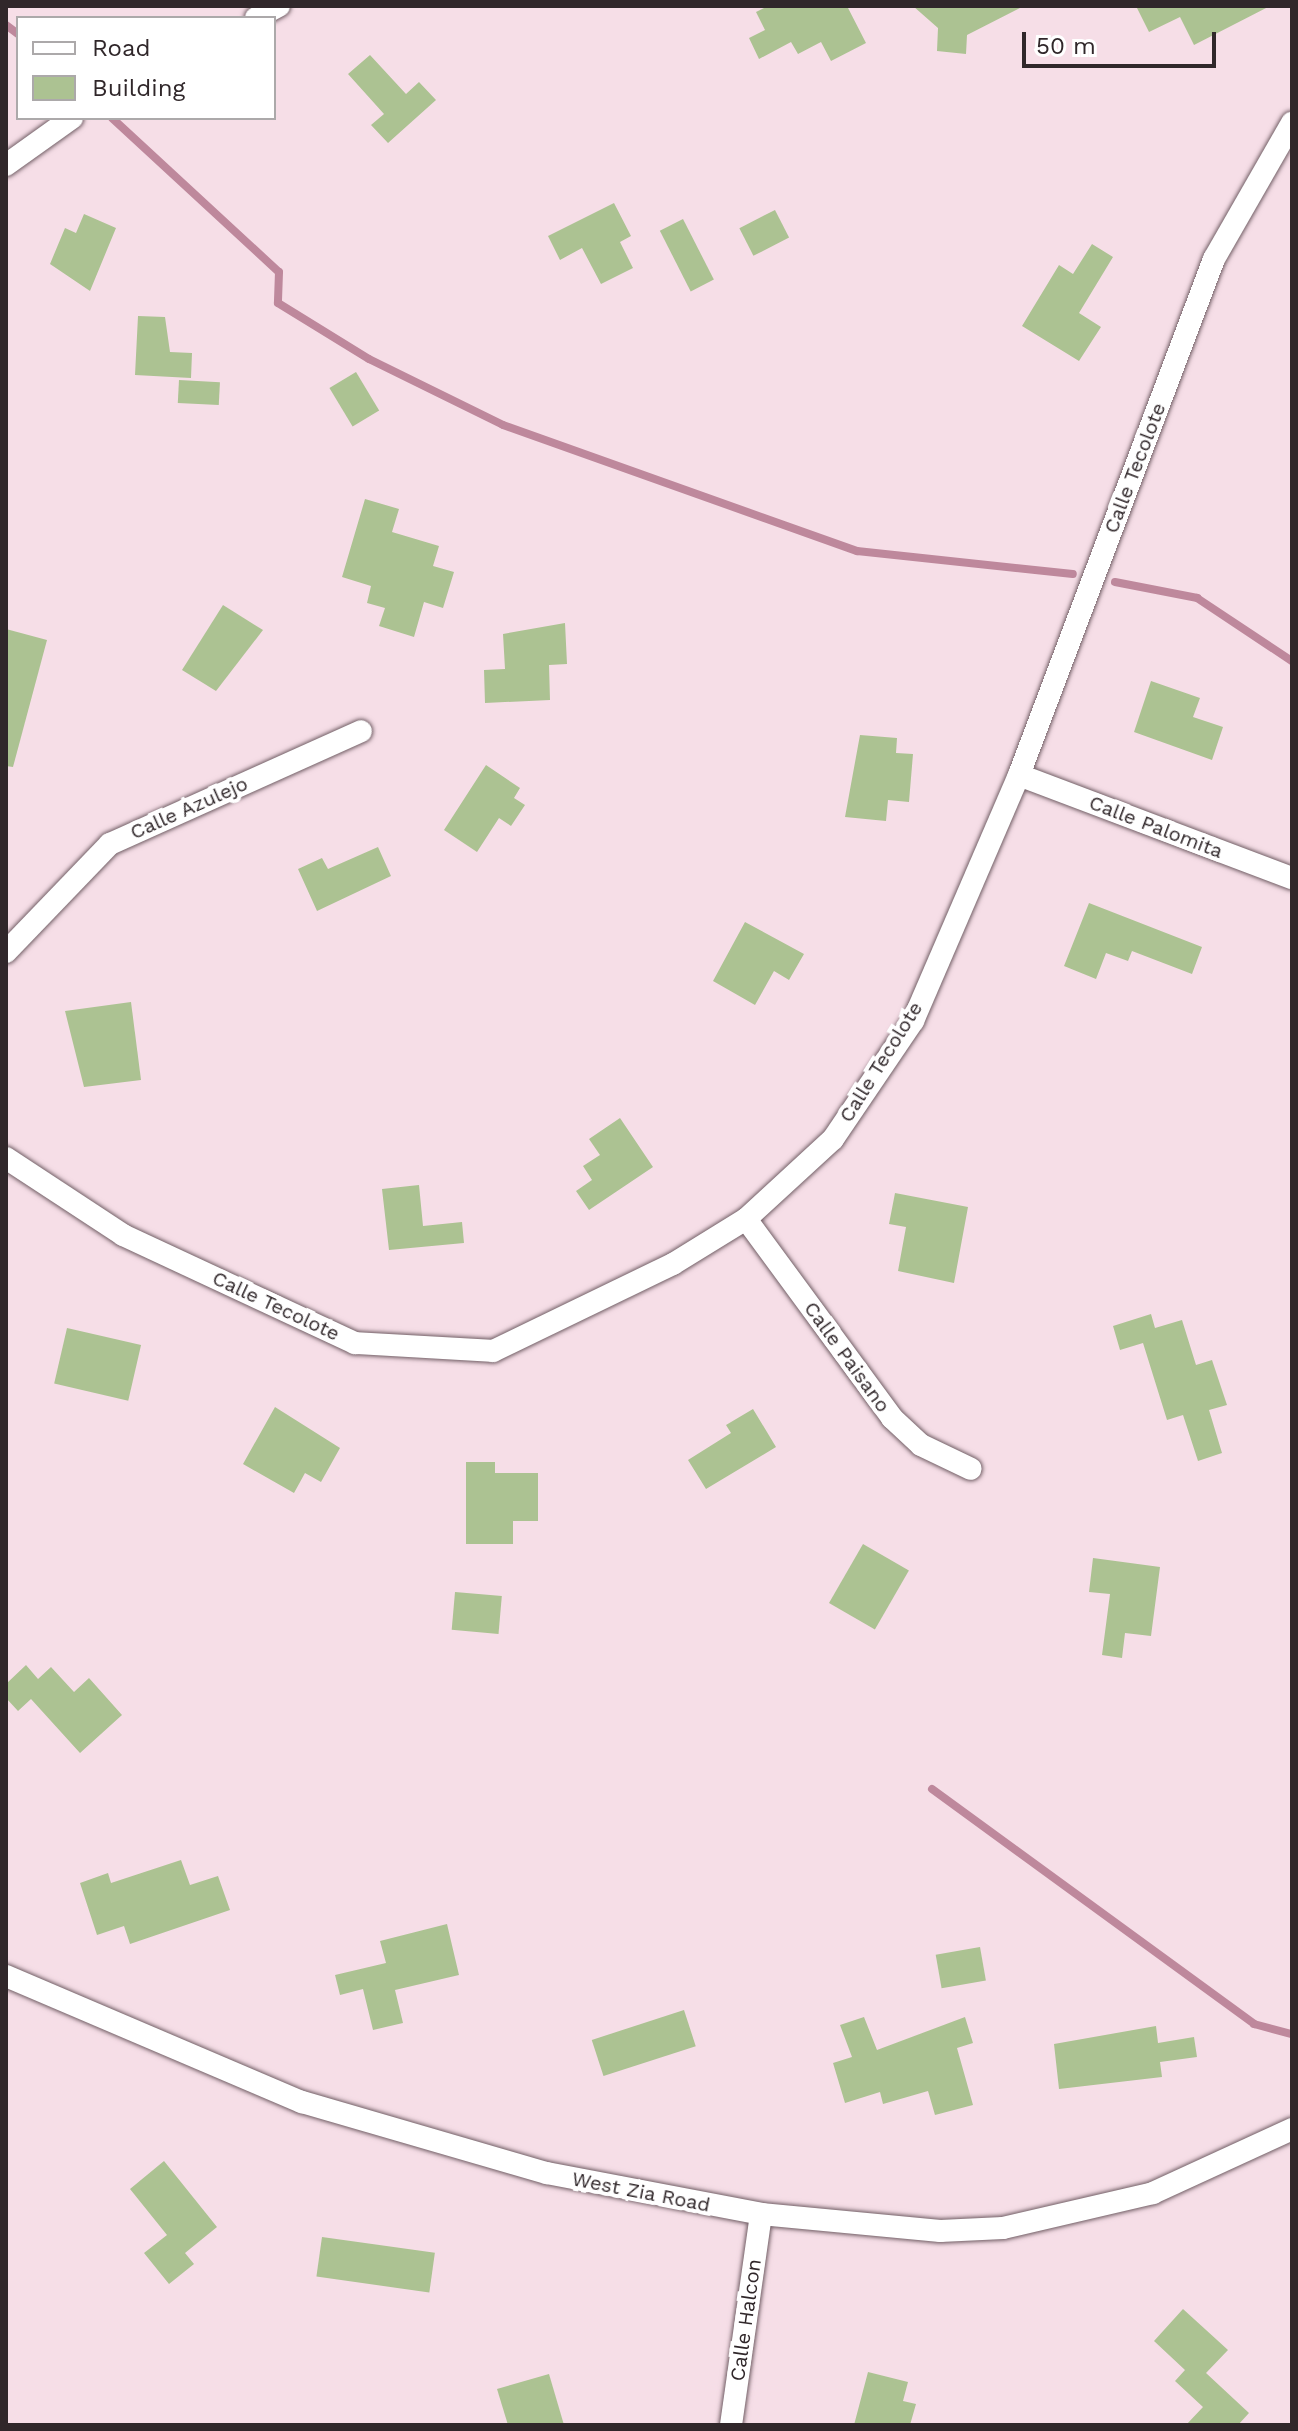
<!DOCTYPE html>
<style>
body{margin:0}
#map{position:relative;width:1298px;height:2431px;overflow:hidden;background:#f6dee7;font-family:"Work Sans",sans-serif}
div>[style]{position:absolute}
.stream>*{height:8px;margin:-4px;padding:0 4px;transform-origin:4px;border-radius:4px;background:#be889c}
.building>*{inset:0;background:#acc292;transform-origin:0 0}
.roads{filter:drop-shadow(0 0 2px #725f66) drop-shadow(0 0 2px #725f66)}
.minor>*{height:22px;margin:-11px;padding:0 11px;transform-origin:11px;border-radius:11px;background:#fff}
span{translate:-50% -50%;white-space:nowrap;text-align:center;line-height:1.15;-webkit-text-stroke:8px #fff;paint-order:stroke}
.street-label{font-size:20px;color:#30272a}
.frame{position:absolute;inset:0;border:8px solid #30272a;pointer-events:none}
.legend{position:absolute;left:16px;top:16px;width:260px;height:104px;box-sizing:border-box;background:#fff;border:2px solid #aca9aa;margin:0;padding:10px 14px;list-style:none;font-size:24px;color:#30272a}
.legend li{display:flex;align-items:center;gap:16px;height:40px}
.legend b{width:40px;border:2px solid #aca9aa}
.scale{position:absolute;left:1022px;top:32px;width:194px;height:36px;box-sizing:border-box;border:4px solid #30272a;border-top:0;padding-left:10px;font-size:24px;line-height:28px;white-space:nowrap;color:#30272a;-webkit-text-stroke:6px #fff;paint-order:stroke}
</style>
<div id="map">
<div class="stream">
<i style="left:6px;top:25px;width:15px;rotate:37deg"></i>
<i style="left:112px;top:118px;width:227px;rotate:42.7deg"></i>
<i style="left:279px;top:272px;width:31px;rotate:92deg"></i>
<i style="left:278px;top:303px;width:107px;rotate:31.6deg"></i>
<i style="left:369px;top:359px;width:149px;rotate:26.2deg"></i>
<i style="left:503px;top:425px;width:376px;rotate:19.6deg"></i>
<i style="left:857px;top:551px;width:217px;rotate:6.1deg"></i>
<i style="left:1115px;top:582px;width:84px;rotate:11deg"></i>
<i style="left:1197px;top:598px;width:114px;rotate:33.6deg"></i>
<i style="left:932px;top:1789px;width:399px;rotate:36.1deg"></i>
<i style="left:1254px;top:2024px;width:39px;rotate:15deg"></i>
</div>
<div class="building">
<i style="clip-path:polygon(768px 6px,847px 6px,866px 43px,831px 61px,821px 42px,798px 54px,791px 42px,759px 59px,749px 38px,765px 30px,756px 12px)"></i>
<i style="clip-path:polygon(913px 6px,1024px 6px,967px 35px,966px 54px,937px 51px,938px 28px)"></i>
<i style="clip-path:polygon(1136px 6px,1270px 6px,1194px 45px,1180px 17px,1149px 32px)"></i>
<i style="clip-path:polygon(370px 55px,406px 94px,419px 82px,436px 100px,388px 143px,371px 125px,384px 114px,348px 74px)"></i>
<i style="clip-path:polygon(614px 203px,631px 236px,620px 242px,633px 268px,601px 284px,582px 248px,560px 260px,548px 236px)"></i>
<i style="left:775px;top:210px;width:31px;height:40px;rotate:63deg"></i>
<i style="clip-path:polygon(84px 214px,116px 228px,90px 291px,50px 264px,65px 228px,76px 233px)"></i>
<i style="left:683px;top:219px;width:68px;height:26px;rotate:63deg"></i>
<i style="clip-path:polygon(1092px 244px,1113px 257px,1079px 313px,1101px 327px,1079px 361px,1022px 326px,1059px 265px,1073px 274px)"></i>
<i style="clip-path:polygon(138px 316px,165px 317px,170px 352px,192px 353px,191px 378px,135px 375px)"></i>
<i style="left:356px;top:372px;width:45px;height:31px;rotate:59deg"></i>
<i style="left:179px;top:380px;width:41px;height:23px;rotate:3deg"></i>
<i style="clip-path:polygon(365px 499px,399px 509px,392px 532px,439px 546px,433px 566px,454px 572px,443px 608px,424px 602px,414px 637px,379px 626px,385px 608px,367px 603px,371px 586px,342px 577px)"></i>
<i style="clip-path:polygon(223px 605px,263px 630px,216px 691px,182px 670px)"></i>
<i style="clip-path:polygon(565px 623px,567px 664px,549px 665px,550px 700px,485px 703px,484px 670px,505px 669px,503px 634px)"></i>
<i style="clip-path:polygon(6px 629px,47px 640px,13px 767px,6px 766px)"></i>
<i style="clip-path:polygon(1151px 681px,1200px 698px,1193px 717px,1223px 727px,1212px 760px,1134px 732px)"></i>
<i style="clip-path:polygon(860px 735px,897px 738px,896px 753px,913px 754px,909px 802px,888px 800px,886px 821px,845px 817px)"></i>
<i style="clip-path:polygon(486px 765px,520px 788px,514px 798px,525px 805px,511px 826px,499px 818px,477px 852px,444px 830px)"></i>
<i style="clip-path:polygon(378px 847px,391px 876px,317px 911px,298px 869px,322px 858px,328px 869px)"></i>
<i style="clip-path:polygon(1089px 903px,1202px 947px,1192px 974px,1132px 951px,1128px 961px,1106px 953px,1096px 979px,1064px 966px)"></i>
<i style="clip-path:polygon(745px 922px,804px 954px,789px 980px,774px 971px,755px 1005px,713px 981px)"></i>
<i style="clip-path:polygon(131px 1002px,141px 1080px,84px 1087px,65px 1011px)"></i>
<i style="clip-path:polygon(620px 1118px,653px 1167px,589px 1210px,576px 1191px,592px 1180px,583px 1166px,600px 1155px,589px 1139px)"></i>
<i style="clip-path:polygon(419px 1185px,423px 1226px,462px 1222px,464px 1243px,389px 1250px,382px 1189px)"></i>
<i style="clip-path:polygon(895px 1193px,968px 1207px,954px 1283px,898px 1271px,906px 1227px,889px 1224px)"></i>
<i style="clip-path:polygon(1151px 1314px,1155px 1328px,1182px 1320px,1196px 1365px,1212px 1360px,1227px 1405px,1209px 1410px,1222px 1453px,1198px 1461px,1183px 1415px,1167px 1420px,1143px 1343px,1120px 1350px,1113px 1326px)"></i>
<i style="left:67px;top:1328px;width:76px;height:57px;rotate:13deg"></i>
<i style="clip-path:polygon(275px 1407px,340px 1448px,321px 1482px,305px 1473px,294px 1493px,243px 1464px)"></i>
<i style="clip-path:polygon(753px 1409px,776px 1447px,706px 1489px,688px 1460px,731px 1433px,726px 1425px)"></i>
<i style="clip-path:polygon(466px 1462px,495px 1462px,495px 1473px,538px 1473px,538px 1521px,513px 1521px,513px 1544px,466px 1544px)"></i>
<i style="left:863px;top:1544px;width:53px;height:68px;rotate:30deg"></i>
<i style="clip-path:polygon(1093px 1558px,1160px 1567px,1151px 1636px,1125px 1633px,1122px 1658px,1102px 1655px,1110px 1594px,1089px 1592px)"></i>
<i style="left:455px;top:1592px;width:47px;height:38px;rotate:5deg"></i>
<i style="clip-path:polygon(26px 1665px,38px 1679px,51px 1667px,74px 1692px,89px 1678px,122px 1715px,80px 1753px,31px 1699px,18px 1711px,6px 1698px,6px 1684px)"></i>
<i style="clip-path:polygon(181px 1860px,190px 1885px,218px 1876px,230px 1910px,130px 1944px,124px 1926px,97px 1935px,80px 1883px,108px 1873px,111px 1883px)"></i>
<i style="clip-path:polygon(447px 1924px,459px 1975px,395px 1990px,403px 2023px,373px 2030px,363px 1989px,340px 1995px,335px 1975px,386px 1963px,380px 1941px)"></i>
<i style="left:980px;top:1947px;width:34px;height:45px;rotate:80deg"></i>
<i style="left:684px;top:2010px;width:38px;height:97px;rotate:72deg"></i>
<i style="clip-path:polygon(864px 2017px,877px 2050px,965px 2017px,973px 2043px,957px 2048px,973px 2105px,935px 2115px,928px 2091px,883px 2104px,880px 2092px,845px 2103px,833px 2063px,852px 2057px,840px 2025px)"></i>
<i style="clip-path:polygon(1156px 2026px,1158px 2043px,1194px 2037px,1197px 2057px,1160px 2062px,1162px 2077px,1059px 2089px,1054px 2044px)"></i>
<i style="clip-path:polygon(164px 2161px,217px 2227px,185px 2253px,194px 2264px,169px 2284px,144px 2253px,167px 2235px,130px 2189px)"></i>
<i style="left:322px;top:2237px;width:114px;height:40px;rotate:8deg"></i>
<i style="clip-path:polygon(1183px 2309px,1228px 2350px,1206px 2373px,1249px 2413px,1238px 2425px,1186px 2425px,1203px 2407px,1175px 2381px,1185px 2370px,1154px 2341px)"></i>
<i style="clip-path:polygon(868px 2372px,908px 2382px,903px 2401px,916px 2404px,910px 2425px,854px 2425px)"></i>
<i style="clip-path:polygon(549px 2374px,564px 2425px,508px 2425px,497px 2389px)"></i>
</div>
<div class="roads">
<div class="minor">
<i style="left:256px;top:18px;width:26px;rotate:-28deg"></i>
<i style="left:6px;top:165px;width:81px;rotate:-35.5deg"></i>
<i style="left:1019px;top:775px;width:292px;rotate:20.7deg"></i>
<i style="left:6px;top:952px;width:150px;rotate:-46.1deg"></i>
<i style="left:110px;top:844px;width:275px;rotate:-24.2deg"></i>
<i style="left:6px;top:1158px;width:140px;rotate:33.3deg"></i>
<i style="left:123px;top:1235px;width:256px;rotate:25deg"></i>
<i style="left:355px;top:1343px;width:138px;rotate:3.3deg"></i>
<i style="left:493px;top:1351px;width:200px;rotate:-25.8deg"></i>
<i style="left:673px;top:1264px;width:86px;rotate:-31.7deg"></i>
<i style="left:746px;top:1219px;width:118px;rotate:-42.6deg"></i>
<i style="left:833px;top:1139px;width:143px;rotate:-55.9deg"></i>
<i style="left:913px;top:1021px;width:268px;rotate:-66.7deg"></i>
<i style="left:1019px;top:775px;width:552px;rotate:-69.3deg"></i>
<i style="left:1214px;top:259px;width:157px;rotate:-60.2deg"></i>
<i style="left:746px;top:1219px;width:247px;rotate:53.7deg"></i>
<i style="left:892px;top:1418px;width:40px;rotate:43deg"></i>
<i style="left:921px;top:1445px;width:55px;rotate:25.6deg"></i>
<i style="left:6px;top:1976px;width:322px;rotate:23.1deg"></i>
<i style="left:302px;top:2102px;width:255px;rotate:16.2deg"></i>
<i style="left:547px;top:2173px;width:218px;rotate:10.8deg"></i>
<i style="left:761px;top:2214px;width:180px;rotate:5.4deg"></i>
<i style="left:940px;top:2231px;width:63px;rotate:-2.7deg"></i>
<i style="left:1003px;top:2228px;width:154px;rotate:-13.1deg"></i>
<i style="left:1153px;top:2193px;width:153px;rotate:-24.7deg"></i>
<i style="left:731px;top:2425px;width:213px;rotate:-81.9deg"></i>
</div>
</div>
<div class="street-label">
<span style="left:1135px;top:468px;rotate:-69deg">Calle Tecolote</span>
<span style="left:189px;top:808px;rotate:-24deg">Calle Azulejo</span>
<span style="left:1156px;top:827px;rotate:21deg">Calle Palomita</span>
<span style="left:881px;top:1062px;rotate:-58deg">Calle Tecolote</span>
<span style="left:276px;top:1306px;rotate:25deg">Calle Tecolote</span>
<span style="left:847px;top:1357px;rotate:54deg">Calle Paisano</span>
<span style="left:641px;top:2192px;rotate:11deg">West Zia Road</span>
<span style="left:746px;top:2320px;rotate:-82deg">Calle Halcon</span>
</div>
<div class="frame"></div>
<ul class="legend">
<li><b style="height:10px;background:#fff"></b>Road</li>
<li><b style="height:22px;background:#acc292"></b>Building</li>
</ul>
<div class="scale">50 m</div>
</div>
